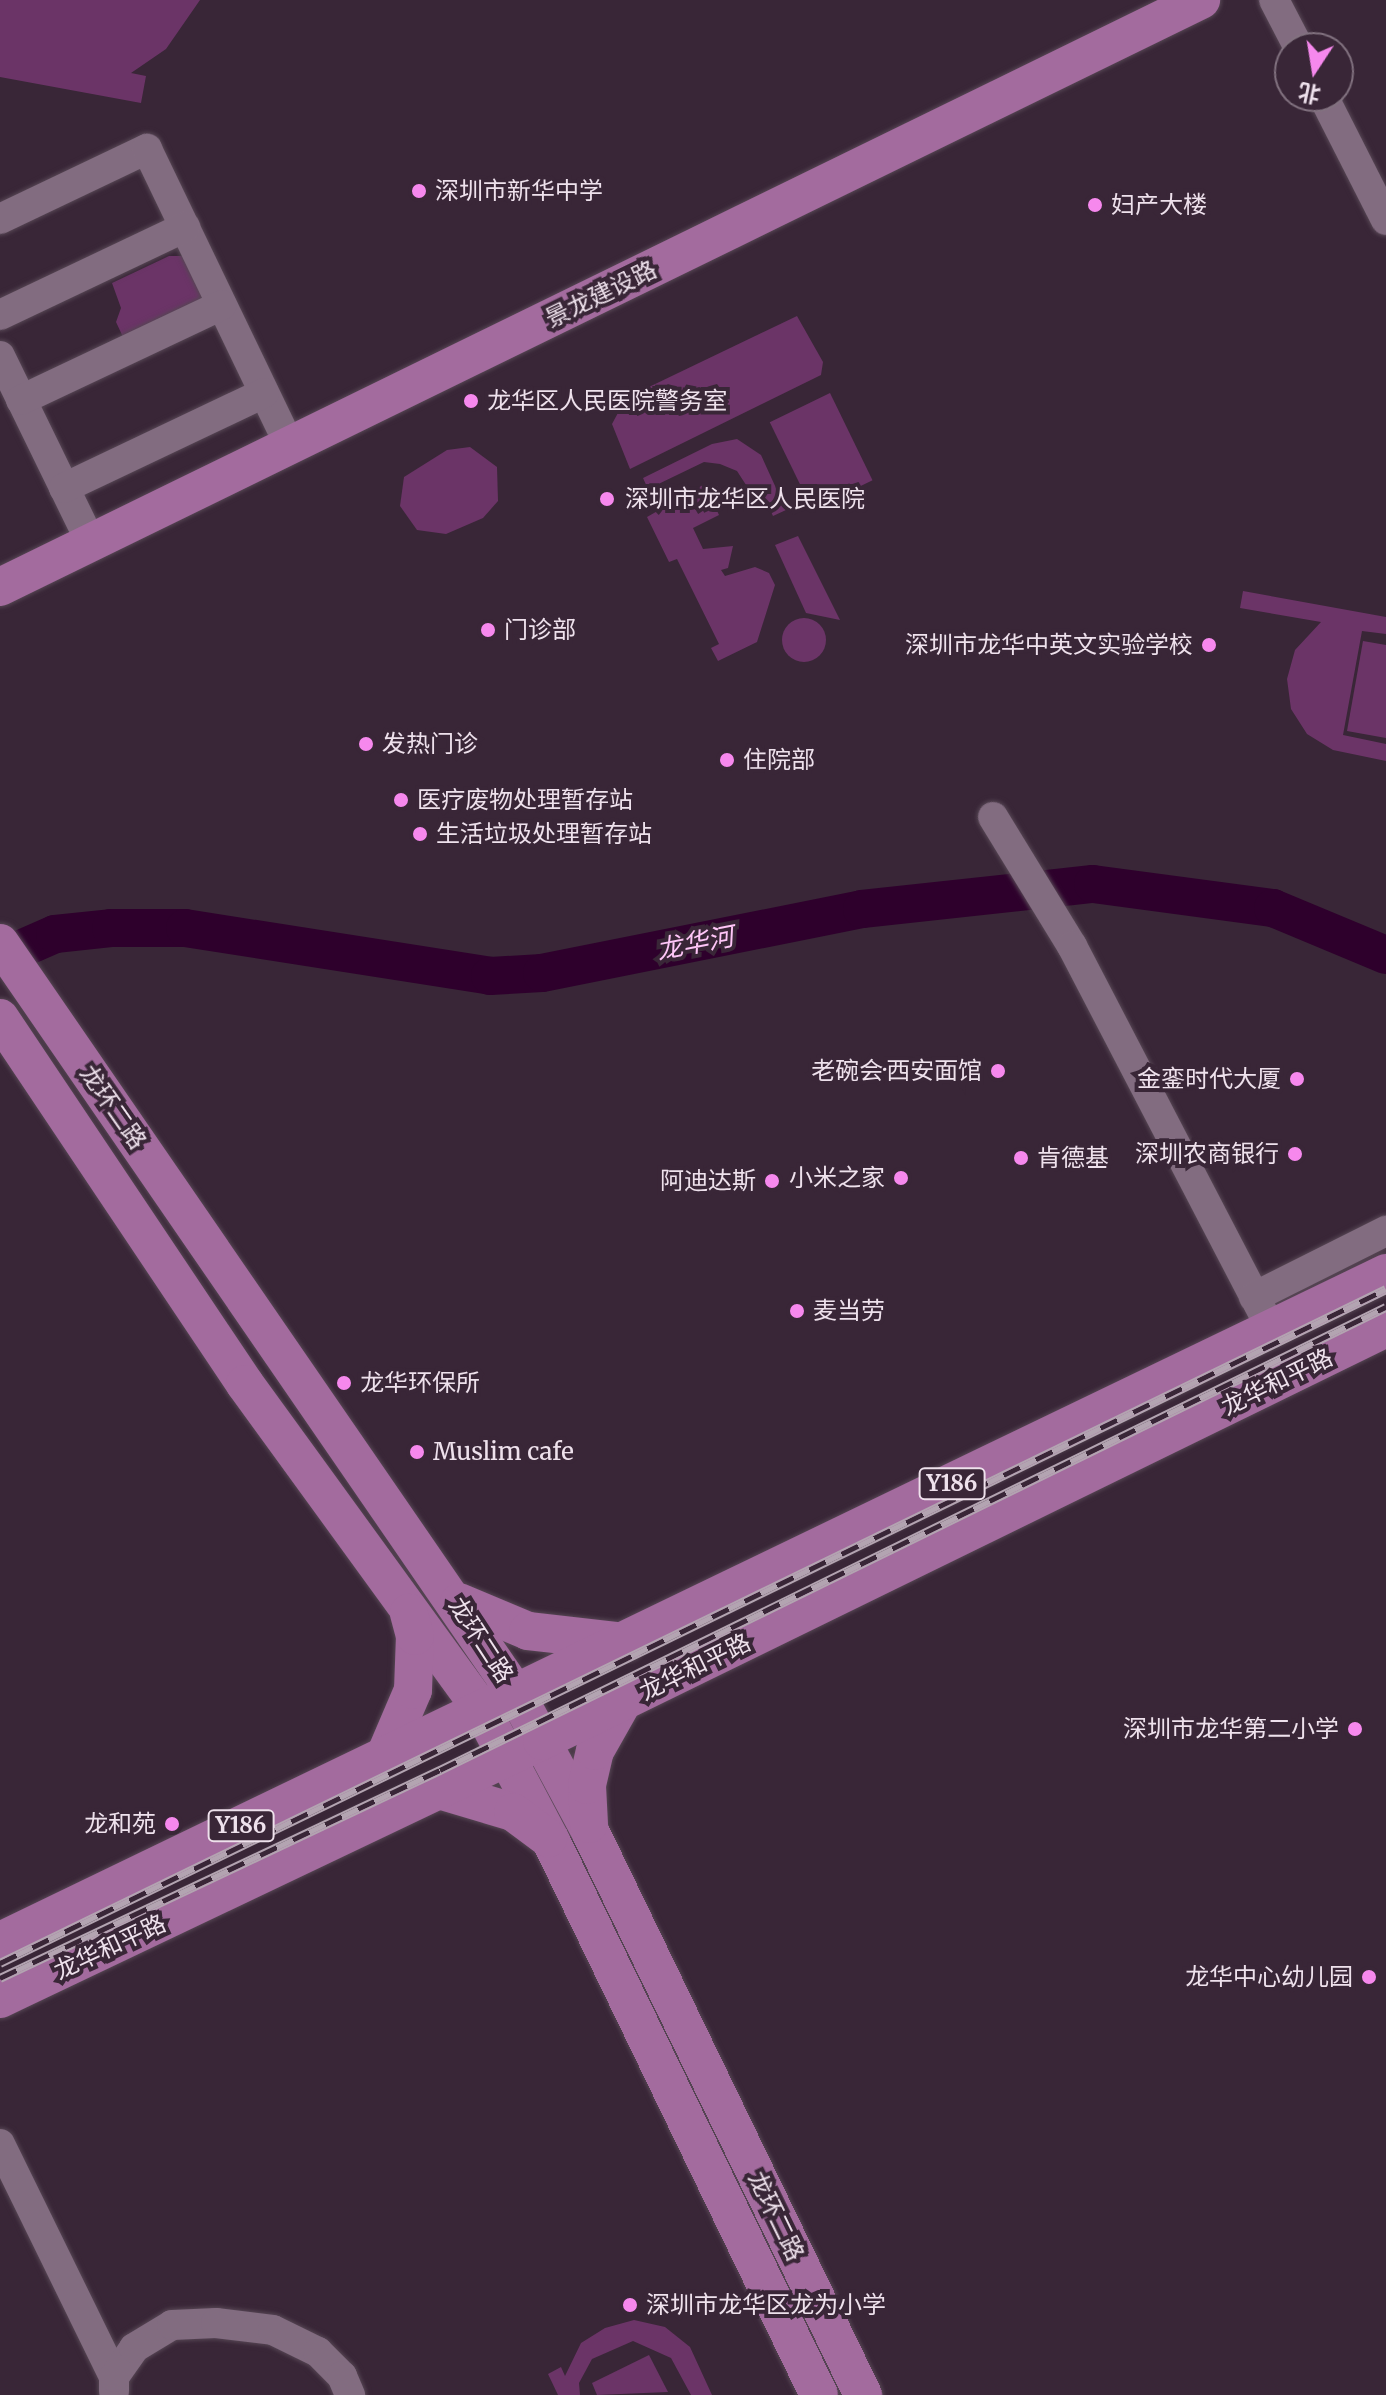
<!DOCTYPE html>
<meta charset="utf-8">
<style>
body{margin:0}
#map{position:relative;width:1386px;height:2395px;overflow:hidden;background:#392637;font-family:Merriweather,"Noto Sans SC",serif}
div>[style]{position:absolute}
.green>*{inset:0;background:#6b3467;transform-origin:0 0}
.round{border-radius:50%}
.river>*{height:38px;margin:-19px;padding:0 19px;transform-origin:19px;border-radius:19px;background:#2e002c}
.roads{filter:drop-shadow(0 0 2px #564654) drop-shadow(0 0 2px #564654)}
.minor>*{height:30px;margin:-15px;padding:0 15px;transform-origin:15px;border-radius:15px;background:#826c80}
.major>*{height:38px;margin:-19px;padding:0 19px;transform-origin:19px;border-radius:19px;background:#a36b9e}
.rail>*{height:9px;margin-top:-4.5px;transform-origin:0;background:repeating-linear-gradient(90deg,#392637 0 18px,#b3a4b1 0 36px);box-sizing:border-box;border-block:2px solid #b3a4b1}
.dots>*{width:22px;height:22px;translate:-50% -50%;box-sizing:border-box;border:4px solid #392637;border-radius:50%}
span{translate:-50% -50%;white-space:nowrap;text-align:center;line-height:1.15;-webkit-text-stroke:8px #392637;paint-order:stroke}
.shield-label span{padding:2px 6px;background:#392637;border:2px solid;border-radius:6px;-webkit-text-stroke-width:0}
.shield-label{font-size:22px;color:#eee1ec;font-weight:700}
.poi-label{font-size:24px;color:#eee1ec}
.left{translate:0 -50%;text-align:left}
.right{translate:-100% -50%;text-align:right}
.street-label{font-size:24px;color:#eee1ec}
.water-label{font-size:26px;color:#ffc6f8;font-style:italic}
.north{position:absolute;left:1274px;top:32px;width:80px;height:80px;box-sizing:border-box;background:#392637;border:2px solid #81717f;border-radius:50%;rotate:192deg;font-size:22px;font-weight:700;line-height:32px;text-align:center;color:#eee1ec}
.north::after{content:'';display:block;margin:auto;width:28px;height:36px;background:#f688ed;clip-path:polygon(50% 0,100% 100%,50% 72%,0 100%)}
</style>
<div id="map">
<div class="green">
<i style="clip-path:polygon(0 0,200px 0,166px 49px,131px 73px,146px 76px,141px 103px,0 77px)"></i>
<i style="clip-path:polygon(169px 256px,183px 256px,211px 301px,123px 337px,116px 322px,121px 308px,112px 283px)"></i>
<i style="clip-path:polygon(797px 316px,823px 362px,821px 375px,630px 469px,612px 424px,626px 398px)"></i>
<i style="left:830px;top:393px;width:97px;height:67px;rotate:64deg"></i>
<i style="clip-path:polygon(737px 439px,761px 455px,786px 510px,773px 516px,762px 493px,748px 488px,737px 471px,720px 464px,704px 462px,648px 489px,643px 478px,712px 444px)"></i>
<i style="clip-path:polygon(470px 447px,497px 467px,498px 501px,483px 518px,446px 534px,417px 530px,400px 506px,404px 477px,447px 450px)"></i>
<i style="clip-path:polygon(703px 485px,717px 486px,728px 495px,713px 502px,719px 515px,693px 528px,703px 549px,733px 546px,728px 568px,721px 570px,725px 576px,755px 567px,769px 573px,775px 585px,757px 642px,718px 661px,711px 648px,719px 644px,677px 559px,669px 562px,647px 517px)"></i>
<i style="clip-path:polygon(798px 536px,840px 620px,806px 613px,775px 545px)"></i>
<i style="clip-path:polygon(1243px 591px,1386px 617px,1386px 634px,1362px 631px,1343px 735px,1386px 744px,1386px 761px,1333px 750px,1307px 734px,1291px 709px,1287px 679px,1295px 650px,1321px 622px,1240px 608px)"></i>
<i class="round" style="left:782px;top:618px;width:44px;height:44px"></i>
<i style="clip-path:polygon(1363px 641px,1386px 645px,1386px 738px,1347px 731px)"></i>
<i style="clip-path:polygon(634px 2320px,665px 2327px,690px 2347px,712px 2395px,691px 2395px,671px 2358px,633px 2341px,592px 2359px,579px 2383px,580px 2395px,558px 2395px,548px 2374px,561px 2367px,565px 2376px,581px 2343px,605px 2328px)"></i>
<i style="clip-path:polygon(649px 2355px,668px 2392px,597px 2395px,592px 2383px)"></i>
</div>
<div class="river">
<i style="left:0;top:958px;width:60px;rotate:-23.6deg"></i>
<i style="left:55px;top:934px;width:56px;rotate:-6.1deg"></i>
<i style="left:111px;top:928px;width:74px"></i>
<i style="left:185px;top:928px;width:309px;rotate:8.9deg"></i>
<i style="left:490px;top:976px;width:52px;rotate:-3.3deg"></i>
<i style="left:542px;top:973px;width:326px;rotate:-11.3deg"></i>
<i style="left:862px;top:909px;width:232px;rotate:-6.2deg"></i>
<i style="left:1093px;top:884px;width:182px;rotate:7.6deg"></i>
<i style="left:1273px;top:908px;width:122px;rotate:22.6deg"></i>
</div>
<div class="roads">
<div class="minor">
<i style="left:1274px;top:0;width:54px;rotate:62.5deg"></i>
<i style="left:1323px;top:96px;width:139px;rotate:63.1deg"></i>
<i style="left:0;top:219px;width:163px;rotate:-25.5deg"></i>
<i style="left:147px;top:149px;width:309px;rotate:64.3deg"></i>
<i style="left:0;top:315px;width:205px;rotate:-25.4deg"></i>
<i style="left:0;top:356px;width:187px;rotate:64deg"></i>
<i style="left:21px;top:400px;width:222px;rotate:-25.3deg"></i>
<i style="left:64px;top:488px;width:221px;rotate:-25.4deg"></i>
<i style="left:993px;top:817px;width:151px;rotate:58.5deg"></i>
<i style="left:1072px;top:946px;width:432px;rotate:62.5deg"></i>
<i style="left:1254px;top:1297px;width:148px;rotate:-26.6deg"></i>
<i style="left:0;top:2144px;width:259px;rotate:63.9deg"></i>
<i style="left:114px;top:2377px;width:14px;rotate:90deg"></i>
<i style="left:114px;top:2377px;width:35px;rotate:-55deg"></i>
<i style="left:134px;top:2348px;width:44px;rotate:-31.2deg"></i>
<i style="left:172px;top:2325px;width:44px;rotate:-2.6deg"></i>
<i style="left:216px;top:2323px;width:57px;rotate:7deg"></i>
<i style="left:273px;top:2330px;width:50px;rotate:26.1deg"></i>
<i style="left:318px;top:2352px;width:34px;rotate:45deg"></i>
<i style="left:342px;top:2376px;width:21px;rotate:67deg"></i>
</div>
<div class="major">
<i style="left:0;top:587px;width:1337px;rotate:-26.05deg"></i>
<i style="left:0;top:943px;width:913px;rotate:55.49deg"></i>
<i style="left:517px;top:1695px;width:154px;rotate:61.8deg"></i>
<i style="left:590px;top:1831px;width:627px;rotate:64.17deg"></i>
<i style="left:0;top:1018px;width:440px;rotate:56.2deg"></i>
<i style="left:245px;top:1384px;width:405px;rotate:54deg"></i>
<i style="left:483px;top:1712px;width:146px;rotate:62.2deg"></i>
<i style="left:551px;top:1841px;width:615px;rotate:64.18deg"></i>
<i style="left:459px;top:1602px;width:75px;rotate:22.8deg"></i>
<i style="left:528px;top:1631px;width:99px;rotate:6.4deg"></i>
<i style="left:384px;top:1758px;width:74px;rotate:-66.9deg"></i>
<i style="left:413px;top:1690px;width:54px;rotate:-87.9deg"></i>
<i style="left:415px;top:1636px;width:24px;rotate:-105deg"></i>
<i style="left:439px;top:1790px;width:77px;rotate:16.6deg"></i>
<i style="left:513px;top:1812px;width:44px;rotate:36.6deg"></i>
<i style="left:589px;top:1824px;width:39px;rotate:-93deg"></i>
<i style="left:587px;top:1785px;width:35px;rotate:-77deg"></i>
<i style="left:595px;top:1751px;width:55px;rotate:-60.6deg"></i>
<i style="left:0;top:1941px;width:1539px;rotate:-25.73deg"></i>
<i style="left:0;top:1999px;width:600px;rotate:-25.46deg"></i>
<i style="left:542px;top:1741px;width:940px;rotate:-26.07deg"></i>
</div>
</div>
<div class="rail">
<i style="left:0;top:1963px;width:1541px;rotate:-25.93deg"></i>
<i style="left:0;top:1978px;width:487px;rotate:-25.3deg"></i>
<i style="left:440px;top:1770px;width:1053px;rotate:-26.08deg"></i>
</div>
<div class="dots">
<i style="left:419px;top:191px;background:#f688ed"></i>
<i style="left:1095px;top:205px;background:#f688ed"></i>
<i style="left:471px;top:401px;background:#f688ed"></i>
<i style="left:607px;top:499px;background:#f688ed"></i>
<i style="left:488px;top:630px;background:#f688ed"></i>
<i style="left:1209px;top:645px;background:#f688ed"></i>
<i style="left:366px;top:744px;background:#f688ed"></i>
<i style="left:727px;top:760px;background:#f688ed"></i>
<i style="left:401px;top:800px;background:#f688ed"></i>
<i style="left:420px;top:834px;background:#f688ed"></i>
<i style="left:998px;top:1071px;background:#f688ed"></i>
<i style="left:1297px;top:1079px;background:#f688ed"></i>
<i style="left:1295px;top:1154px;background:#f688ed"></i>
<i style="left:1021px;top:1158px;background:#f688ed"></i>
<i style="left:901px;top:1178px;background:#f688ed"></i>
<i style="left:772px;top:1181px;background:#f688ed"></i>
<i style="left:797px;top:1311px;background:#f688ed"></i>
<i style="left:344px;top:1383px;background:#f688ed"></i>
<i style="left:417px;top:1452px;background:#f688ed"></i>
<i style="left:1355px;top:1729px;background:#f688ed"></i>
<i style="left:172px;top:1824px;background:#f688ed"></i>
<i style="left:1369px;top:1977px;background:#f688ed"></i>
<i style="left:630px;top:2305px;background:#f688ed"></i>
</div>
<div class="shield-label">
<span style="left:952px;top:1484px">Y186</span>
<span style="left:241px;top:1826px">Y186</span>
</div>
<div class="poi-label">
<span class="left" style="left:435px;top:191px">深圳市新华中学</span>
<span class="left" style="left:1111px;top:205px">妇产大楼</span>
<span class="left" style="left:487px;top:401px">龙华区人民医院警务室</span>
<span class="left" style="left:625px;top:499px">深圳市龙华区人民医院</span>
<span class="left" style="left:504px;top:630px">门诊部</span>
<span class="right" style="left:1193px;top:645px">深圳市龙华中英文实验学校</span>
<span class="left" style="left:382px;top:744px">发热门诊</span>
<span class="left" style="left:743px;top:760px">住院部</span>
<span class="left" style="left:417px;top:800px">医疗废物处理暂存站</span>
<span class="left" style="left:436px;top:834px">生活垃圾处理暂存站</span>
<span class="right" style="left:982px;top:1071px">老碗会·西安面馆</span>
<span class="right" style="left:1281px;top:1079px">金銮时代大厦</span>
<span class="right" style="left:1279px;top:1154px">深圳农商银行</span>
<span class="left" style="left:1037px;top:1158px">肯德基</span>
<span class="right" style="left:885px;top:1178px">小米之家</span>
<span class="right" style="left:756px;top:1181px">阿迪达斯</span>
<span class="left" style="left:813px;top:1311px">麦当劳</span>
<span class="left" style="left:360px;top:1383px">龙华环保所</span>
<span class="left" style="left:433px;top:1452px">Muslim cafe</span>
<span class="right" style="left:1339px;top:1729px">深圳市龙华第二小学</span>
<span class="right" style="left:156px;top:1824px">龙和苑</span>
<span class="right" style="left:1353px;top:1977px">龙华中心幼儿园</span>
<span class="left" style="left:646px;top:2305px">深圳市龙华区龙为小学</span>
</div>
<div class="street-label">
<span style="left:601px;top:294px;rotate:-26deg">景龙建设路</span>
<span style="left:113px;top:1107px;rotate:55deg">龙环二路</span>
<span style="left:1277px;top:1382px;rotate:-26deg">龙华和平路</span>
<span style="left:481px;top:1640px;rotate:57deg">龙环二路</span>
<span style="left:695px;top:1667px;rotate:-26deg">龙华和平路</span>
<span style="left:110px;top:1947px;rotate:-25deg">龙华和平路</span>
<span style="left:776px;top:2216px;rotate:64deg">龙环二路</span>
</div>
<div class="water-label">
<span style="left:695px;top:943px;rotate:-11deg">龙华河</span>
</div>
<div class="north">北</div>
</div>
